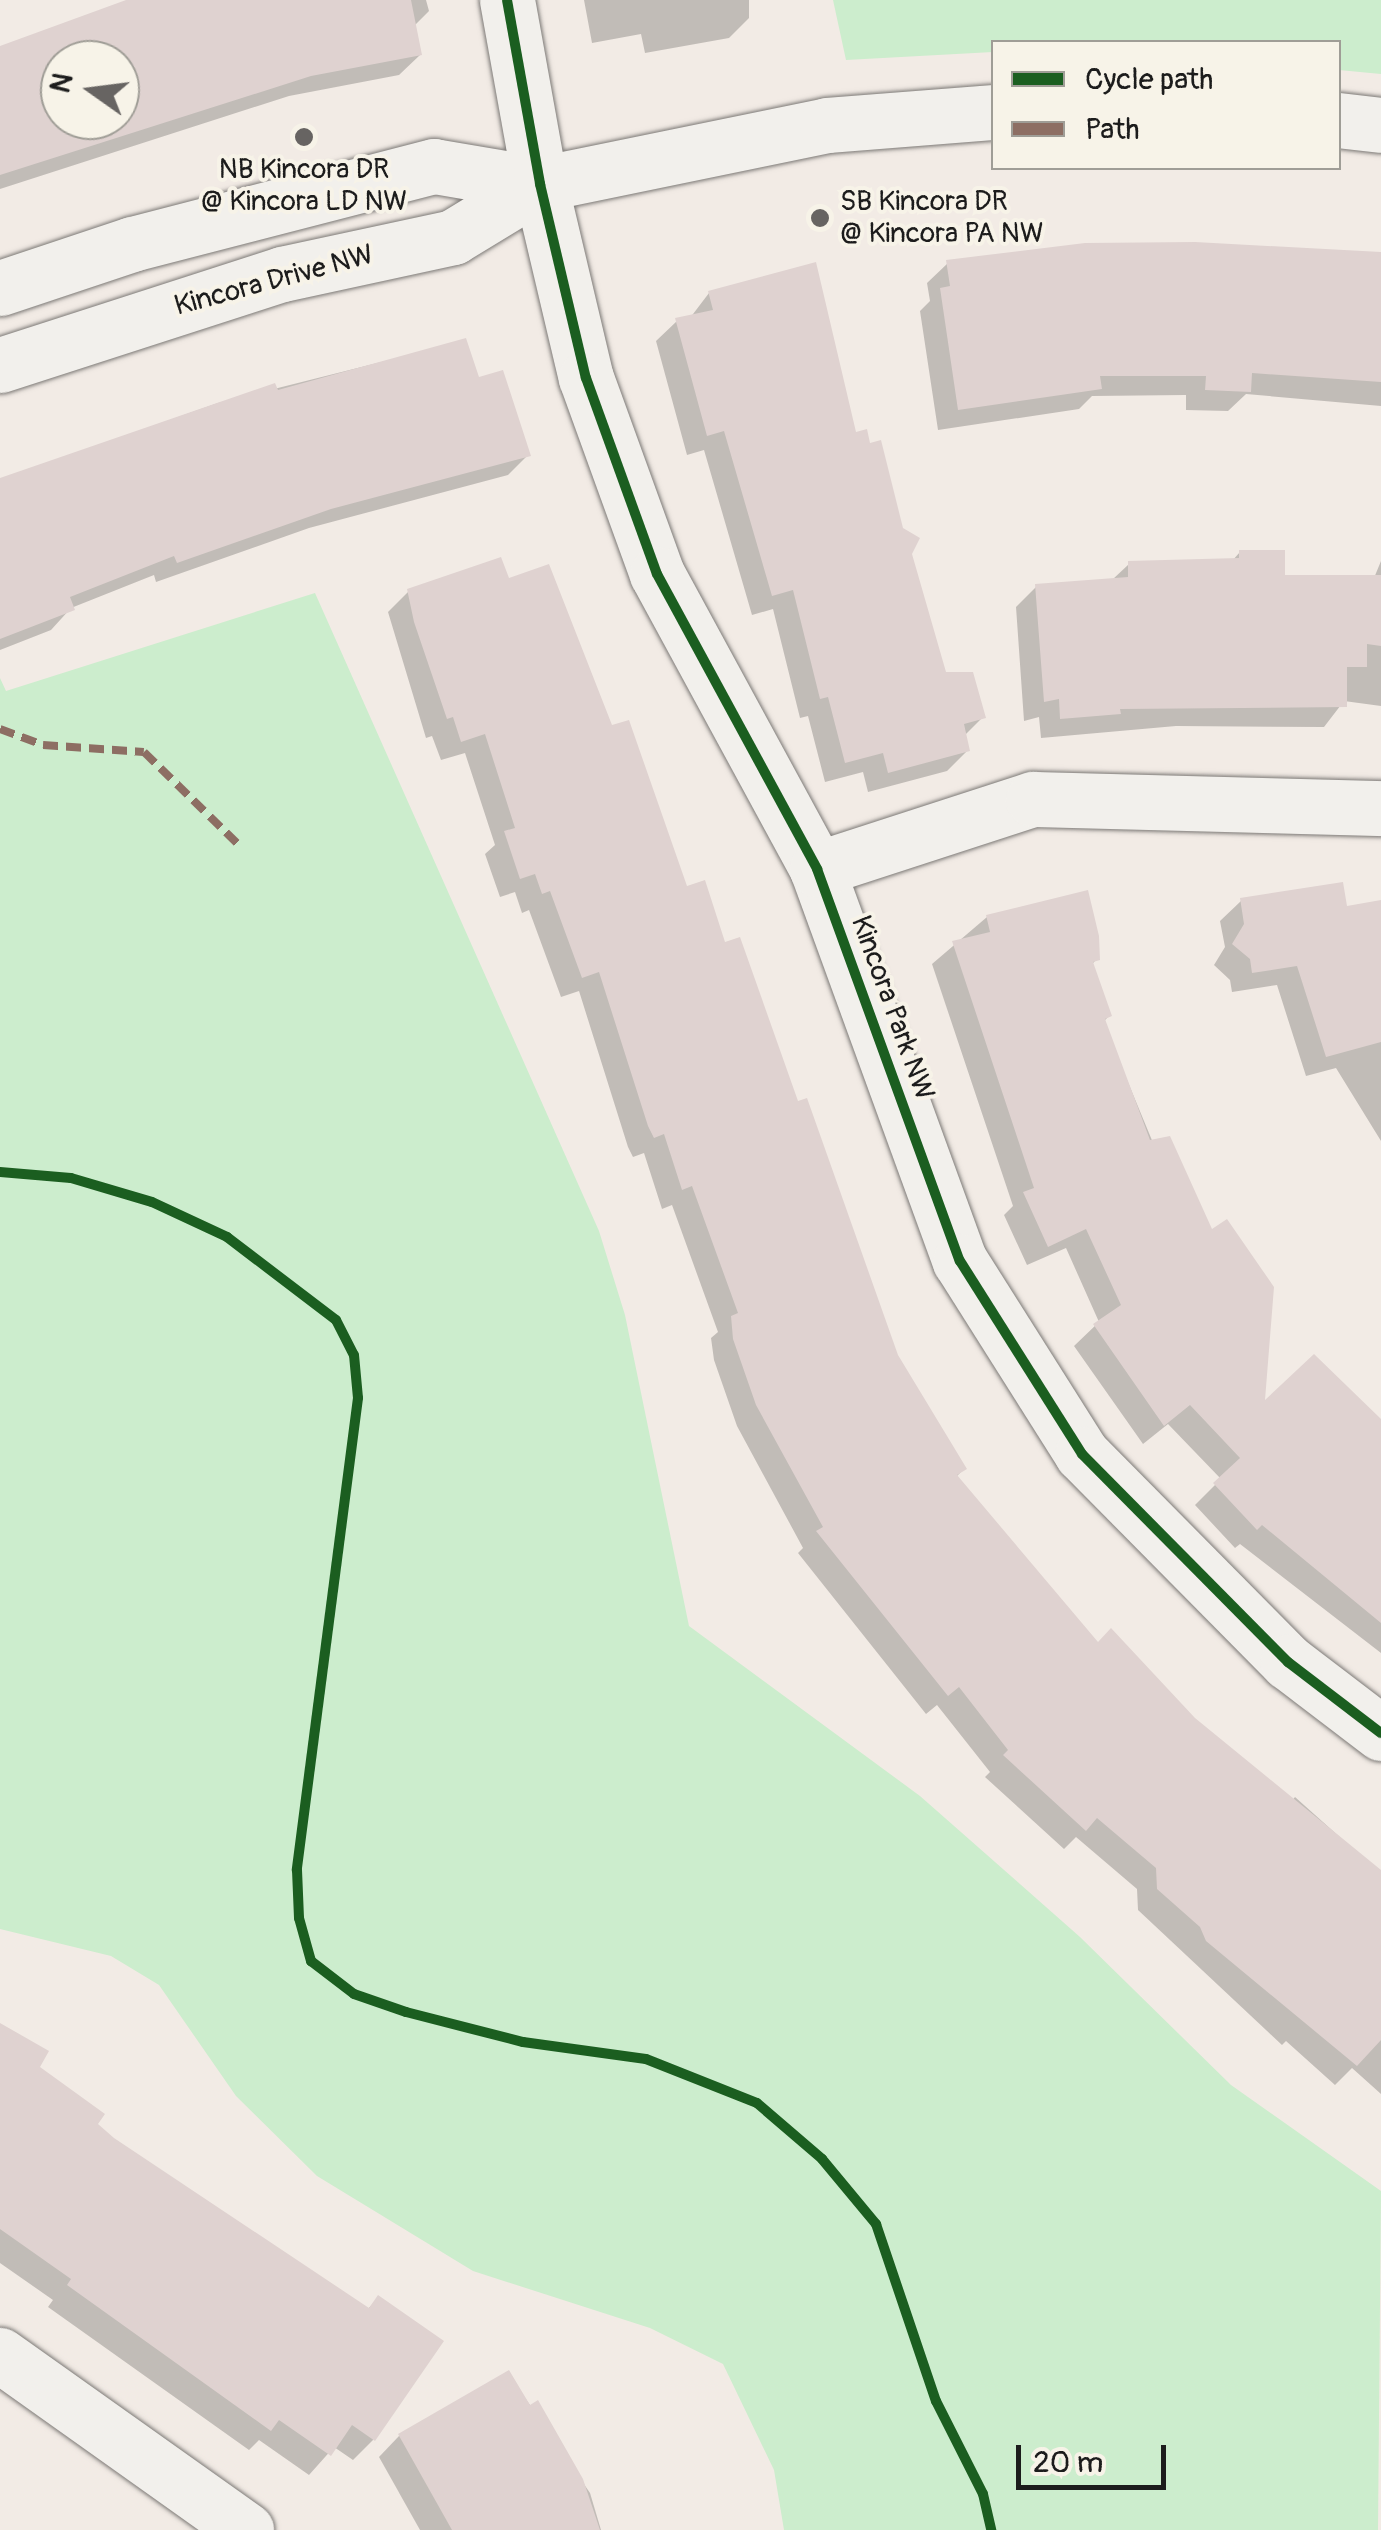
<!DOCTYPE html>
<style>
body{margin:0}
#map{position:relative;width:1381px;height:2530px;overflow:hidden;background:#f2ebe5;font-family:Pangolin,sans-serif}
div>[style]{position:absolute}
.green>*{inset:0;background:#ccedcd}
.shadow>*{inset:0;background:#0003}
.building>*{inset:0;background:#dfd2d0}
.roads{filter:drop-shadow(0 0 2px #7c7976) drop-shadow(0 0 2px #7c7976)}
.minor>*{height:55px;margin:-27.5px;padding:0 27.5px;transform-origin:27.5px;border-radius:27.5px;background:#f2f0ec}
.quiet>*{height:8px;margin-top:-4px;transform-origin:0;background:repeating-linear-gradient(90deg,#8d6e63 0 15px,transparent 0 23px)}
.cycleway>*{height:10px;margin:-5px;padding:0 5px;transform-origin:5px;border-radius:5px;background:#1b5e20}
.dots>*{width:28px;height:28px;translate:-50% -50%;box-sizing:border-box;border:5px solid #f7f3e8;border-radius:50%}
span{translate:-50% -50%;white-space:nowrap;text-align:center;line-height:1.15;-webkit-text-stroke:8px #f7f3e8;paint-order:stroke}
.poi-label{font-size:28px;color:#1c1c1c}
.left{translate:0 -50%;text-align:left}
.street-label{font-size:28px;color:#1c1c1c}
.legend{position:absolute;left:991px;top:40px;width:350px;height:130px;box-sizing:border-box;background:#f7f3e8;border:2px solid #9f9d96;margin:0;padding:12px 18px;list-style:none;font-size:30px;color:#1c1c1c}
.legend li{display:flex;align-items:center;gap:20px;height:50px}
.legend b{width:50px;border:2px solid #9f9d96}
.north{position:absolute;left:40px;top:40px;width:100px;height:100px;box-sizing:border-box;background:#f7f3e8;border:2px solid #9f9d96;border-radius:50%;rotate:284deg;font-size:28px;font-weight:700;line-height:40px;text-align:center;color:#1c1c1c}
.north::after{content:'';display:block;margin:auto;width:35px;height:45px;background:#676462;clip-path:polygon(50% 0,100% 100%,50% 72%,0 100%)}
.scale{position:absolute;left:1016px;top:2445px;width:150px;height:45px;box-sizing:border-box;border:5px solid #1c1c1c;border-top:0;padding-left:12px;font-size:30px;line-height:35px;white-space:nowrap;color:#1c1c1c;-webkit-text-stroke:8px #f7f3e8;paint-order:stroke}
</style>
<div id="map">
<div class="green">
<i style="clip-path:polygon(833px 0,1381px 0,1381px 74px,1339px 70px,1338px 42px,994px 42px,993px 52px,846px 60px)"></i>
<i style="clip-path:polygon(315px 593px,599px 1231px,625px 1315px,689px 1626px,920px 1796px,1080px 1937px,1231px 2085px,1381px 2191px,1378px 2530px,784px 2530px,774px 2470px,723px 2364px,650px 2328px,473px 2271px,317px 2176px,236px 2096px,159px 1985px,111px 1956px,0 1929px,0 678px,6px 691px)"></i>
</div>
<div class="shadow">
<i style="clip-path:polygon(evenodd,135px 0,426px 0,429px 11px,414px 26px,420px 55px,399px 75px,289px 96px,0 189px,0 50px,135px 0,60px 60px,120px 60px,120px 120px,60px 120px,60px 60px)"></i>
<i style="clip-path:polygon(584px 0,749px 0,749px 18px,729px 38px,645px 53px,641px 34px,592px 43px)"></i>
<i style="clip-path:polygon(1381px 255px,1381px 406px,1246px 394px,1228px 411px,1186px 410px,1186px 395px,1092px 396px,1079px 409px,938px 430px,920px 311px,930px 301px,927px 283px,948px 263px)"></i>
<i style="clip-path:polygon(709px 293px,854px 435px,909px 554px,945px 675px,983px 717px,964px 736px,968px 750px,947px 771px,868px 792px,863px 772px,825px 782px,808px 716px,800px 718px,773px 609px,752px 615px,704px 450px,687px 455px,656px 341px,677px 321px,690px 318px)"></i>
<i style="clip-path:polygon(465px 341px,477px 380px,528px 455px,508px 475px,309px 528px,156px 582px,154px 575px,71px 608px,51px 630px,0 650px,0 480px,218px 403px)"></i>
<i style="clip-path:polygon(1240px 552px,1282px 578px,1374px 578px,1381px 561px,1381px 706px,1344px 701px,1324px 727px,1176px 726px,1041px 738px,1039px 717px,1024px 721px,1016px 607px,1036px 587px,1112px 580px,1129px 564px,1232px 561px)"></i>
<i style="clip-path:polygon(507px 582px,610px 729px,686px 889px,724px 945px,796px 1104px,895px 1356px,964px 1469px,956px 1477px,1097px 1645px,1291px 1802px,1295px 1797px,1381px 1874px,1381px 2094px,1352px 2068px,1335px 2085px,1286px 2041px,1282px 2045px,1138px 1910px,1137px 1889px,1076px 1837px,1064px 1849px,985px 1777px,990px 1772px,937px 1705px,926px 1714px,798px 1553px,803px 1548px,737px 1426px,714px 1360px,711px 1338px,718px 1332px,672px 1205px,662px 1209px,644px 1153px,633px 1157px,628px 1147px,579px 991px,561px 997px,529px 910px,522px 913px,515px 892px,500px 897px,485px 854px,495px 845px,465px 753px,441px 760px,432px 736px,426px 738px,388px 612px,408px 592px)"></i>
<i style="clip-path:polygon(1241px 901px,1345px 908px,1381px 903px,1381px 1141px,1336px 1068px,1306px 1076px,1277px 985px,1232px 992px,1230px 980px,1214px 965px,1225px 947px,1220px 921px)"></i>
<i style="clip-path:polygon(987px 917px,1097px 959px,1091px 965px,1109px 1016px,1103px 1022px,1262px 1406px,1314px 1357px,1381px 1429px,1381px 1653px,1240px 1544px,1235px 1548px,1195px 1505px,1221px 1479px,1168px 1424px,1143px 1444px,1074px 1346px,1099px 1322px,1066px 1248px,1027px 1265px,1004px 1215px,1013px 1206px,932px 964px)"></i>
<i style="clip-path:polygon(0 2039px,112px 2140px,367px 2310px,378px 2298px,373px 2440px,353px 2460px,334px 2447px,309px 2475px,259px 2440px,249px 2450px,48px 2307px,53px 2300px,0 2263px)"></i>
<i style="clip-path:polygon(508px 2373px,590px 2493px,601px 2530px,420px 2530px,379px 2457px,399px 2436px)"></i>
</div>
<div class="building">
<i style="clip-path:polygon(evenodd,126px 0,411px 0,422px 55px,311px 76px,0 175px,0 46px,126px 0,60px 60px,120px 60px,120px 120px,60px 120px,60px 60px)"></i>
<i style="clip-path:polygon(1195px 242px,1381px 252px,1381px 382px,1252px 373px,1251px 392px,1205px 390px,1206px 376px,1100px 376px,1102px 389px,958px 410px,940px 288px,950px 286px,946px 260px,1085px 243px)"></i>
<i style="clip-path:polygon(816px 262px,856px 432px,867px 429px,870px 443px,881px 440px,903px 528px,920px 538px,912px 554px,946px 672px,973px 672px,986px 718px,964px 724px,970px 751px,888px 773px,883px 753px,845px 763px,828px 697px,820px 699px,793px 590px,772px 596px,724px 431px,707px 436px,675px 318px,713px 310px,708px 291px)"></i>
<i style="clip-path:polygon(466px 338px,479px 377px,503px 370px,531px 456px,331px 509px,177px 563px,174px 556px,70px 597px,75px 610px,0 639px,0 478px,275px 383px,278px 390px)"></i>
<i style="clip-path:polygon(1239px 550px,1285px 550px,1285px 575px,1381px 575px,1381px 646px,1367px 644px,1367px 667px,1347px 667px,1347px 707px,1120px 709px,1121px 714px,1060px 719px,1059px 699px,1044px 702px,1035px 584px,1128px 577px,1128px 561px,1239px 558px)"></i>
<i style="clip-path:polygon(501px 557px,509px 578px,549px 564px,612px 725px,629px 720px,687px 886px,705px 880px,725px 942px,740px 937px,798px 1101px,807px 1098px,898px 1355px,967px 1469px,957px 1475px,1098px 1642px,1111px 1628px,1195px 1718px,1381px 1870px,1381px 2040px,1357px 2066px,1206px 1941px,1200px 1927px,1157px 1889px,1156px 1868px,1097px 1818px,1086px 1831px,1003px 1755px,1008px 1750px,959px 1687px,948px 1696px,816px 1531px,823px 1527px,756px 1405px,733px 1339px,731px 1316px,738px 1313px,692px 1186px,682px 1190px,664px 1134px,654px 1138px,648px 1126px,599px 972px,582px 978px,550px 891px,542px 894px,535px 874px,520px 879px,504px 831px,515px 828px,485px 734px,461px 742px,453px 717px,447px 719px,414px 622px,407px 589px)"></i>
<i style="clip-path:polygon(1343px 882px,1347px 906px,1381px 900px,1381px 1042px,1326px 1057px,1297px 966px,1252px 973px,1250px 959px,1232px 944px,1244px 924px,1240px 898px)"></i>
<i style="clip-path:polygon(1088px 890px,1099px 936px,1100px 960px,1093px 962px,1112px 1016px,1105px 1019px,1150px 1140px,1170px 1136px,1212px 1229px,1227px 1219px,1274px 1287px,1265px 1400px,1314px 1354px,1381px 1419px,1381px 1623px,1262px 1525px,1257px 1530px,1213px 1483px,1240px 1458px,1190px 1405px,1164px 1426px,1093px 1324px,1121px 1305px,1086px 1229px,1048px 1247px,1023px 1192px,1034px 1188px,952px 941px,990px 932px,986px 915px)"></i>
<i style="clip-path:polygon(0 2023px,49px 2051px,40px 2067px,105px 2114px,98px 2124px,114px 2138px,369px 2308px,378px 2295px,444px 2341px,375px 2441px,352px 2425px,331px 2456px,279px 2420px,271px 2431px,67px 2285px,71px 2279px,0 2229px)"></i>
<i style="clip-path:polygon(509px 2370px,530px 2405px,538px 2400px,583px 2479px,600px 2530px,452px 2530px,398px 2434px)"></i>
</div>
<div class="roads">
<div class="minor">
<i style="left:507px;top:0;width:187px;rotate:79.8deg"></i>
<i style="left:540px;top:184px;width:199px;rotate:76.7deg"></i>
<i style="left:586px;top:378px;width:208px;rotate:70.1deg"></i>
<i style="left:657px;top:574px;width:336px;rotate:61.5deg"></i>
<i style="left:817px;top:869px;width:417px;rotate:70deg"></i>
<i style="left:960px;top:1261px;width:228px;rotate:57.7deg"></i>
<i style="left:1082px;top:1454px;width:293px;rotate:45.3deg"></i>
<i style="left:1288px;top:1662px;width:117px;rotate:37.4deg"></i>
<i style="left:1338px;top:120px;width:43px;rotate:6.6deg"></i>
<i style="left:0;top:288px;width:139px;rotate:-18.4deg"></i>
<i style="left:132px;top:244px;width:312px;rotate:-14.5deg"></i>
<i style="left:434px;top:166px;width:108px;rotate:9.6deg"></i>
<i style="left:0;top:365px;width:296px;rotate:-17.9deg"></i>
<i style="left:282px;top:274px;width:175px;rotate:-12.2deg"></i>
<i style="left:453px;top:237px;width:102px;rotate:-31.3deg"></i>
<i style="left:540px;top:184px;width:293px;rotate:-11.6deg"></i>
<i style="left:827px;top:125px;width:168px;rotate:-4.5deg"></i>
<i style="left:817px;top:869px;width:227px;rotate:-18deg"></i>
<i style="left:1033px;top:799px;width:348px;rotate:1.5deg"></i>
<i style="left:0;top:2355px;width:302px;rotate:35.4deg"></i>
</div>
</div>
<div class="quiet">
<i style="left:0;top:729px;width:46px;rotate:20.4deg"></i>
<i style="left:43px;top:745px;width:101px;rotate:4deg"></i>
<i style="left:144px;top:752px;width:133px;rotate:44.4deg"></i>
</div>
<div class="cycleway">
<i style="left:507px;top:0;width:187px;rotate:79.8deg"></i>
<i style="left:540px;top:184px;width:199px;rotate:76.7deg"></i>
<i style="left:586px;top:378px;width:208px;rotate:70.1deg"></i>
<i style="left:657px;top:574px;width:336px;rotate:61.5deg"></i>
<i style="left:817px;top:869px;width:417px;rotate:70deg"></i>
<i style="left:960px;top:1261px;width:228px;rotate:57.7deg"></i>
<i style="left:1082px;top:1454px;width:293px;rotate:45.3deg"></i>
<i style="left:1288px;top:1662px;width:117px;rotate:37.4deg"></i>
<i style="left:0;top:1172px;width:71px;rotate:4.8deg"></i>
<i style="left:71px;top:1178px;width:84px;rotate:16.5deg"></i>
<i style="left:152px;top:1202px;width:83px;rotate:25deg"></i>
<i style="left:227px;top:1237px;width:137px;rotate:37.3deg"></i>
<i style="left:336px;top:1320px;width:39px;rotate:63deg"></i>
<i style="left:354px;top:1355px;width:43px;rotate:84.7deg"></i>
<i style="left:358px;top:1398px;width:476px;rotate:97.4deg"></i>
<i style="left:297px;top:1870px;width:48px;rotate:87.6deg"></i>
<i style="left:299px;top:1918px;width:45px;rotate:74.4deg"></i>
<i style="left:311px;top:1961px;width:54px;rotate:37.5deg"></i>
<i style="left:354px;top:1994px;width:55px;rotate:19.1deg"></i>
<i style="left:406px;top:2012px;width:121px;rotate:14.4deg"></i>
<i style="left:523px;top:2042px;width:124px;rotate:7.9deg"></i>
<i style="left:646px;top:2059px;width:119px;rotate:21.6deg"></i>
<i style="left:757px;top:2103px;width:86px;rotate:40.7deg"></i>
<i style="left:822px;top:2159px;width:85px;rotate:50.3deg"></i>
<i style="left:876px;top:2224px;width:187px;rotate:71.3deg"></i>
<i style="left:936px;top:2401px;width:104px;rotate:63.2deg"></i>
<i style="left:983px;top:2494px;width:37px;rotate:77deg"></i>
</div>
<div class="dots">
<i style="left:304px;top:137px;background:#676462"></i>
<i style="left:820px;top:218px;background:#676462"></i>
</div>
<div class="poi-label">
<span style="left:304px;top:186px">NB Kincora DR<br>@ Kincora LD NW</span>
<span class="left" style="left:840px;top:218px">SB Kincora DR<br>@ Kincora PA NW</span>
</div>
<div class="street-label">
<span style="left:274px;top:281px;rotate:-15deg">Kincora Drive NW</span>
<span style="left:892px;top:1008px;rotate:70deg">Kincora Park NW</span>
</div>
<ul class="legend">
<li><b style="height:12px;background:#1b5e20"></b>Cycle path</li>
<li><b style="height:12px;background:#8d6e63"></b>Path</li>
</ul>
<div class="north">N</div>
<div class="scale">20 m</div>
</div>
